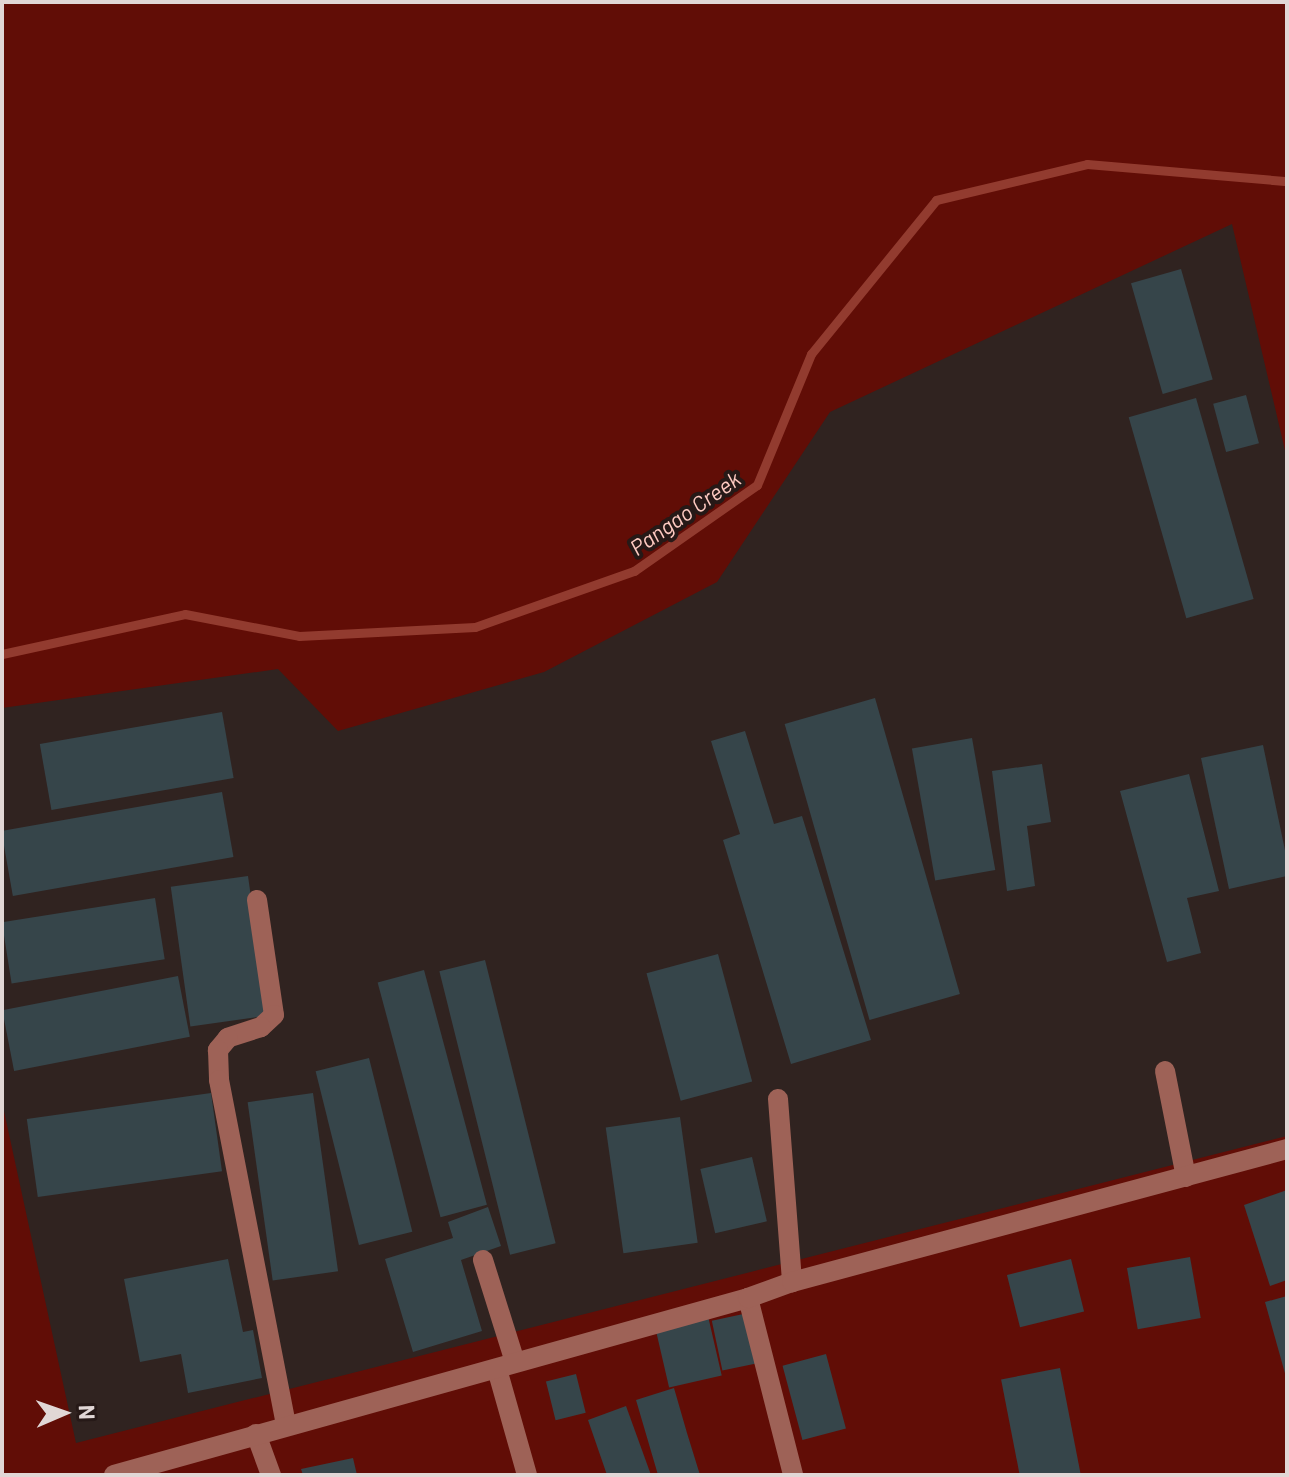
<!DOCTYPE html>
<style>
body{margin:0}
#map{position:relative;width:1289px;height:1477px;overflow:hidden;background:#302320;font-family:Barlow,sans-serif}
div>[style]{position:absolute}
.green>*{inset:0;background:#610d06}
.stream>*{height:9px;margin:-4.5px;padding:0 4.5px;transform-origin:4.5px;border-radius:4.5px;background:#923b2f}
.building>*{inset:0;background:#36454a;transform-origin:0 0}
.minor>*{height:20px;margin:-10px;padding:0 10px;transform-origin:10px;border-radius:10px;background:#9e6257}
span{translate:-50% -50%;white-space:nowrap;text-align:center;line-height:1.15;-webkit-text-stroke:8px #261917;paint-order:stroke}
.water-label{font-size:22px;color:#ffcbc2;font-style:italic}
.frame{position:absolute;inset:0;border:4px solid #e1d7d6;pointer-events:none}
.north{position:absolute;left:24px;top:1373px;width:80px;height:80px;-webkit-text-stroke:6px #261917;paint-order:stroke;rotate:88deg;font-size:22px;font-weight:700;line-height:32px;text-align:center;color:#e1d7d6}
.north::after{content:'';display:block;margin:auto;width:28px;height:36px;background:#e1d7d6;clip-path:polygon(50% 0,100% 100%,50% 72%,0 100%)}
</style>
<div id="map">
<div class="green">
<i style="clip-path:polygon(2px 2px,1287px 2px,1287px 459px,1232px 224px,830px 412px,717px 582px,544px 672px,338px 731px,278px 669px,2px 708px)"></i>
<i style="clip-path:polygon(2px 1102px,76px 1443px,1287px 1136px,1287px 1475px,2px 1475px)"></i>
</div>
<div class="stream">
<i style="left:2px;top:654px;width:187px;rotate:-12.3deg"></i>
<i style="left:185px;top:614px;width:116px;rotate:10.9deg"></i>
<i style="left:299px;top:636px;width:176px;rotate:-2.9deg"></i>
<i style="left:475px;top:627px;width:169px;rotate:-19.4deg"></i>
<i style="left:634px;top:571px;width:150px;rotate:-35deg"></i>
<i style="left:757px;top:485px;width:142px;rotate:-67.6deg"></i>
<i style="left:811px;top:354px;width:198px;rotate:-50.9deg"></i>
<i style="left:936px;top:200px;width:155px;rotate:-13.4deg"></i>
<i style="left:1087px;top:164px;width:201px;rotate:4.9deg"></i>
</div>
<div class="building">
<i style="left:1181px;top:269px;width:115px;height:52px;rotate:74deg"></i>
<i style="left:1246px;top:395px;width:50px;height:34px;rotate:75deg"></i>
<i style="left:1196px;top:398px;width:209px;height:70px;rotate:74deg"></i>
<i style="left:875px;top:698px;width:308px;height:94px;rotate:74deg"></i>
<i style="left:222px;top:712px;width:67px;height:185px;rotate:80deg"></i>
<i style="clip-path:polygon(745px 731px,774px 824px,802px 816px,871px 1040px,791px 1064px,723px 840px,740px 834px,711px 741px)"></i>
<i style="left:972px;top:738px;width:134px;height:61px;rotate:80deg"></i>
<i style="clip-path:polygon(1263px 745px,1287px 860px,1287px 876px,1229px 889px,1201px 758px)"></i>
<i style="clip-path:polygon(1042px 764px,1051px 822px,1027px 826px,1035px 886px,1007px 891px,992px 771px)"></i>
<i style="clip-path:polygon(1189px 774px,1219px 891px,1187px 898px,1201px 953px,1167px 962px,1120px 791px)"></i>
<i style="left:222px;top:792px;width:66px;height:224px;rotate:80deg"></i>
<i style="left:248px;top:876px;width:141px;height:78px;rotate:82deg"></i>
<i style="left:155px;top:898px;width:62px;height:155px;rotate:81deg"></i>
<i style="left:718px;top:954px;width:132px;height:74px;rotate:75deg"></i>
<i style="left:485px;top:960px;width:292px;height:47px;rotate:76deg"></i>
<i style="left:424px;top:970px;width:243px;height:48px;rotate:75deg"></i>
<i style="left:178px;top:976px;width:62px;height:179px;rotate:79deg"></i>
<i style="left:369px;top:1058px;width:179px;height:55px;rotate:76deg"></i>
<i style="left:211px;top:1093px;width:79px;height:186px;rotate:82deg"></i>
<i style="left:313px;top:1093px;width:180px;height:66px;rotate:82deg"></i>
<i style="left:680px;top:1117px;width:127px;height:75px;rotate:82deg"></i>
<i style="left:752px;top:1157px;width:66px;height:53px;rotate:77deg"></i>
<i style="clip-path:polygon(1287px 1190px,1287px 1280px,1270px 1286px,1244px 1205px)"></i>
<i style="clip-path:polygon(488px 1207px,501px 1246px,461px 1260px,482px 1331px,413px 1352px,385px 1259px,453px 1238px,448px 1222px)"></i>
<i style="left:1190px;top:1257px;width:62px;height:64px;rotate:80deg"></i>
<i style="clip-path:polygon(228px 1259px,243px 1332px,253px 1330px,262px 1378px,188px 1393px,181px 1354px,140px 1362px,124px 1279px)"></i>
<i style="left:1071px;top:1259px;width:54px;height:66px;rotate:76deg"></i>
<i style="clip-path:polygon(1287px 1296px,1287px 1377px,1286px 1377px,1265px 1302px)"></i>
<i style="left:748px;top:1313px;width:51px;height:37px;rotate:78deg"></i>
<i style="left:708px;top:1316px;width:61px;height:54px;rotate:77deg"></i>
<i style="left:826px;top:1354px;width:77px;height:45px;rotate:75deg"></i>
<i style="left:1060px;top:1368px;width:109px;height:60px;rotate:79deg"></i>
<i style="left:576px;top:1374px;width:40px;height:31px;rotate:76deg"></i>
<i style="clip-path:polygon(674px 1388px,687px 1433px,700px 1475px,658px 1475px,636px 1400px)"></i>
<i style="clip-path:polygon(626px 1406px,651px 1475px,607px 1475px,588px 1420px)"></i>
<i style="clip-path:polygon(353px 1458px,357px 1475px,303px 1475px,301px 1469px)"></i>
</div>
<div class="minor">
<i style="left:257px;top:900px;width:116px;rotate:81.6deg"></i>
<i style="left:274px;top:1015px;width:18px;rotate:137deg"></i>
<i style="left:261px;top:1027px;width:35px;rotate:162deg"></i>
<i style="left:228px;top:1038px;width:16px;rotate:130deg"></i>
<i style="left:218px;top:1050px;width:30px;rotate:88deg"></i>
<i style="left:219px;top:1080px;width:352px;rotate:79deg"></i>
<i style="left:1165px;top:1071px;width:108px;rotate:78.8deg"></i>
<i style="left:778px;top:1099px;width:184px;rotate:85.6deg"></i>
<i style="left:483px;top:1260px;width:107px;rotate:72.6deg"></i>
<i style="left:748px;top:1298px;width:183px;rotate:75.7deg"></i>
<i style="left:497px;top:1369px;width:110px;rotate:74.2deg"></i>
<i style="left:256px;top:1434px;width:44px;rotate:69.9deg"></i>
<i style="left:114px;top:1475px;width:658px;rotate:-15.6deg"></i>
<i style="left:748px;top:1298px;width:47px;rotate:-20deg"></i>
<i style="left:792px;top:1282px;width:513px;rotate:-15.04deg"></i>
</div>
<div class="water-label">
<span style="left:685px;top:513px;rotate:-35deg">Pangao Creek</span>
</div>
<div class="frame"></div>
<div class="north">N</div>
</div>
